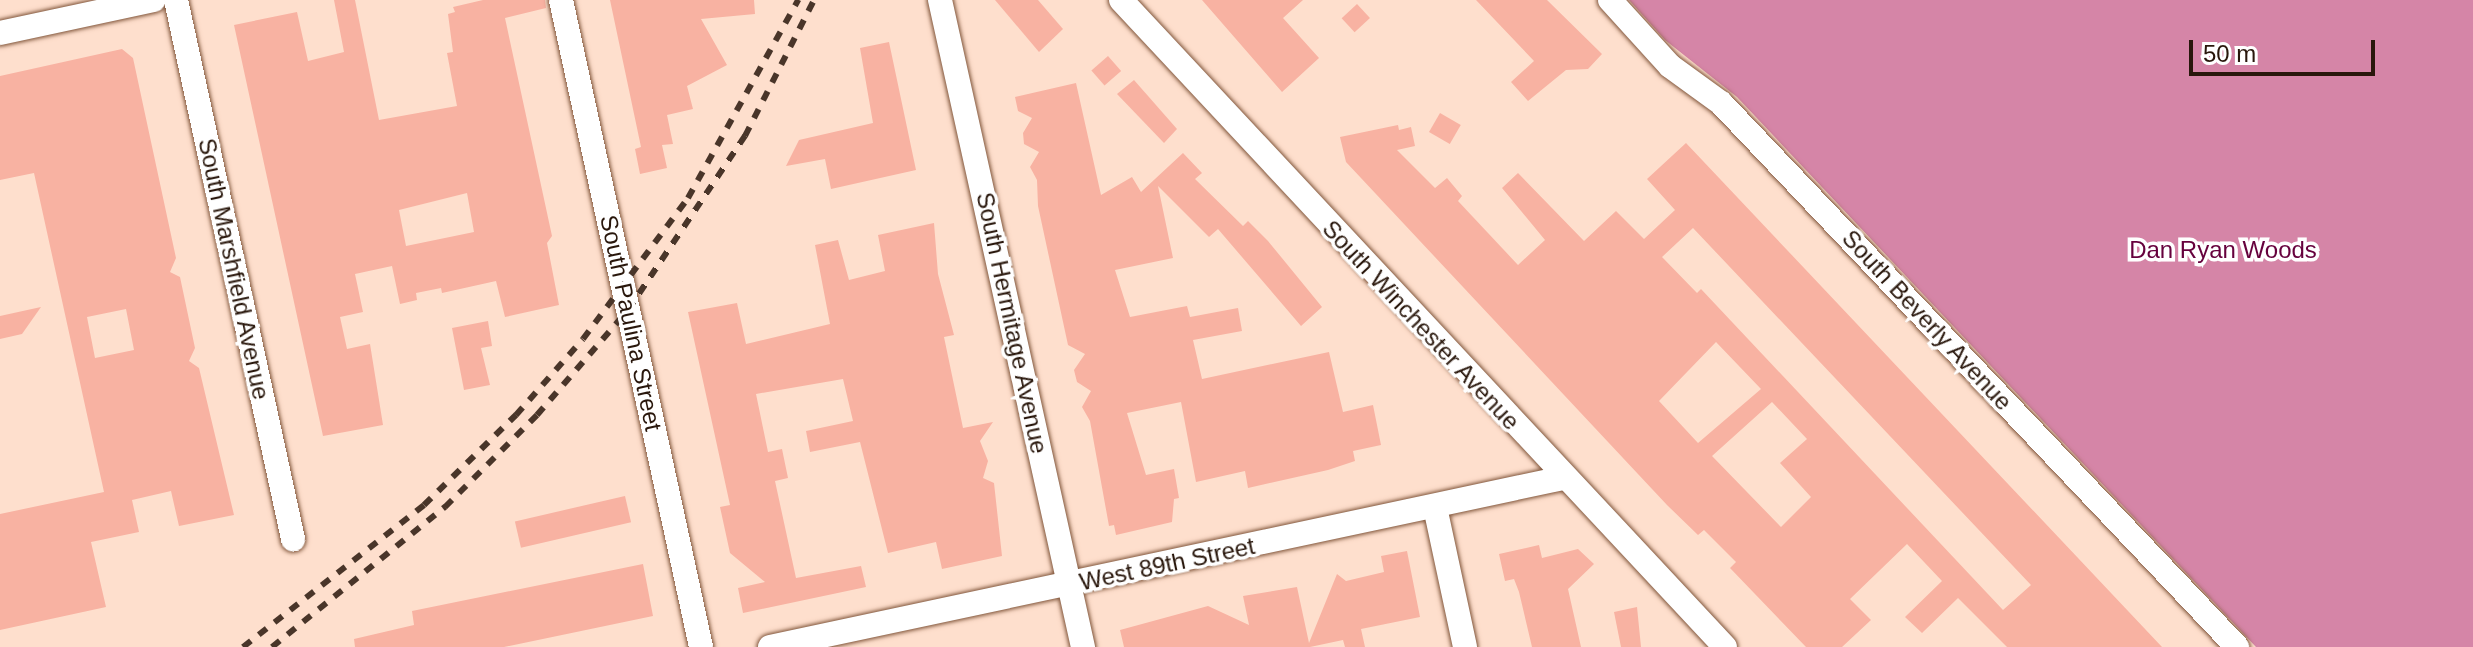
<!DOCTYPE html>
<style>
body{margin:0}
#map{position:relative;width:2473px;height:647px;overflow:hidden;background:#fedfcd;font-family:Arial,sans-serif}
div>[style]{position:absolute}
.forest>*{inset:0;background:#d585a7}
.building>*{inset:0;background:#f8b2a2;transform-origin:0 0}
.roads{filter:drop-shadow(0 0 2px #81563b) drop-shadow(0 0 2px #81563b)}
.minor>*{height:24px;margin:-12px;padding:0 12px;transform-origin:12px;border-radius:12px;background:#fff}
.rail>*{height:6px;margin-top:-3px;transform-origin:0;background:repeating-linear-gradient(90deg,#493529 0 10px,transparent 0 20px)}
span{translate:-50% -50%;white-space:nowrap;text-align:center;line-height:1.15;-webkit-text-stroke:7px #fff;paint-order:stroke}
.park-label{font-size:24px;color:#66013d}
.street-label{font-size:24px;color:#29170c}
.scale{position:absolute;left:2189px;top:40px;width:186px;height:36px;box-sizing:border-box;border:4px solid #29170c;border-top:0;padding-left:10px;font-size:24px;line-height:28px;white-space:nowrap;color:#29170c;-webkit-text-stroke:6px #fff;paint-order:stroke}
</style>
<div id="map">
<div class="forest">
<i style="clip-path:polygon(1629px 0,2473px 0,2473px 647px,2256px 647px,1737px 97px,1665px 40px)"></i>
</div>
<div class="building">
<i style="clip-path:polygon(evenodd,334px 0,355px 0,379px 120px,457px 106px,447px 53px,453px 52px,448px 14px,455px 12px,453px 7px,483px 0,545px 0,546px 8px,505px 18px,552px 236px,547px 243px,559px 305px,505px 317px,496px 281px,442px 293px,441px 288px,416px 293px,417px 300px,400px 304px,392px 266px,355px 274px,363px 312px,340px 317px,347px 349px,370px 344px,383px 425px,323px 436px,234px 25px,297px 12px,308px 61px,344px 52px,334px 0,467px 193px,474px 232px,406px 246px,399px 210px,467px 193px)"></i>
<i style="clip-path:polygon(610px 0,754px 0,755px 14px,701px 19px,727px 65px,687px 86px,693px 109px,667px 115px,673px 144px,662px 145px,667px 168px,640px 174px,635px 149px,641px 147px)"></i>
<i style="clip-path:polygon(995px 0,1038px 0,1063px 29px,1039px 52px)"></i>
<i style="clip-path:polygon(1202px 0,1303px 0,1283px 18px,1319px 58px,1282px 92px)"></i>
<i style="clip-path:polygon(1476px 0,1547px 0,1602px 54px,1588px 69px,1566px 70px,1528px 101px,1511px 82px,1534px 61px)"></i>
<i style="left:1357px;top:4px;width:19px;height:21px;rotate:47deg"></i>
<i style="clip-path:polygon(889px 42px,916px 170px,831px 189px,825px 159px,786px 166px,799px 140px,873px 123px,860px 48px)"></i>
<i style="clip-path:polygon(evenodd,122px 49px,133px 58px,176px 258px,170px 272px,180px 277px,195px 348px,189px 361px,199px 368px,234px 515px,179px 526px,171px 491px,132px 500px,139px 532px,91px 542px,106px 607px,0 630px,0 514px,104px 492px,34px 173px,0 180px,0 76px,122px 49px,126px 309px,134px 350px,95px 358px,87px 317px,126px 309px)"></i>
<i style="left:1108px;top:56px;width:20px;height:22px;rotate:49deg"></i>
<i style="clip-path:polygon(1134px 80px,1177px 129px,1164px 143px,1117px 94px)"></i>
<i style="clip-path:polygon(1076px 83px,1101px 195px,1132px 177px,1141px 192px,1183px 153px,1202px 173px,1195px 179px,1243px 226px,1248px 221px,1268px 241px,1322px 307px,1301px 326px,1218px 229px,1209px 237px,1158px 186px,1173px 258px,1115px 270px,1130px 317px,1187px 306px,1190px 317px,1238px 308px,1242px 331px,1193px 340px,1202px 379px,1329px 352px,1343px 412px,1373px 405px,1381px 445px,1353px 451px,1355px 461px,1328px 470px,1248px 488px,1245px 471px,1196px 482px,1181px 402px,1127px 413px,1146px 475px,1174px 469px,1179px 498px,1174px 499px,1172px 522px,1116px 535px,1114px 525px,1109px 526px,1090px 421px,1082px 407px,1091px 391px,1077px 382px,1074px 370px,1085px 354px,1068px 345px,1038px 206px,1037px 180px,1030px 167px,1039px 152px,1024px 144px,1023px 133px,1032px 118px,1018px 111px,1015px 97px)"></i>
<i style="left:1440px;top:113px;width:24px;height:22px;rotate:30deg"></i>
<i style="clip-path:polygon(evenodd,1398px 125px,1399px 130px,1411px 127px,1415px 146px,1397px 150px,1435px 188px,1447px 178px,1462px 196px,1458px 201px,1518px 265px,1545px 240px,1502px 188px,1518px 173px,1584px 241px,1616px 211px,1644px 239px,1675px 210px,1647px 179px,1686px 143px,2162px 647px,2007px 647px,1958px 598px,1922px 633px,1905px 617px,1942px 581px,1907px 544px,1850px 599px,1871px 620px,1842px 647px,1806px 647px,1730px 568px,1736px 562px,1704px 530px,1698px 535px,1667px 505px,1346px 162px,1340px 137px,1398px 125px,1693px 228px,2031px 585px,2003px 610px,1701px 289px,1697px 293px,1662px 257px,1693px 228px,1398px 125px,1716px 342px,1761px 389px,1698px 443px,1659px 401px,1716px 342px,1398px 125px,1772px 402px,1807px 439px,1780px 463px,1811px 497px,1781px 527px,1712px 456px,1772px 402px)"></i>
<i style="clip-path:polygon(934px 223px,938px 274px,954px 335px,944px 337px,963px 428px,993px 422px,980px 441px,988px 461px,983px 478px,994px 483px,1002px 556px,942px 569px,936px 542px,888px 553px,860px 442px,810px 452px,806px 431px,853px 421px,843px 379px,756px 394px,768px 452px,782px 449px,788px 478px,775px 481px,796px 578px,861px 566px,866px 587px,743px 613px,738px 588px,765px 582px,730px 553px,720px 507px,730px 505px,688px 312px,737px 303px,746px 344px,830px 324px,815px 245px,838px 240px,849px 280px,885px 271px,878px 235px)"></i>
<i style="clip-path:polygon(41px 307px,22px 334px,0 339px,0 316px)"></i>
<i style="clip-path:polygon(488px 321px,492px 346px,481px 348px,490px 385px,464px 390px,452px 328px)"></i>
<i style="left:625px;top:496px;width:27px;height:113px;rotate:77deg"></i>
<i style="clip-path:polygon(1539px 545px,1542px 558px,1578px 549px,1594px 564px,1568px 589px,1581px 647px,1532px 647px,1519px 592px,1514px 579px,1505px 581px,1499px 554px)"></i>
<i style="clip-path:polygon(1407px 551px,1420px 617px,1361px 629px,1365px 647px,1345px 647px,1343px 640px,1310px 647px,1124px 647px,1120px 630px,1208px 606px,1249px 625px,1243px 596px,1297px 587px,1309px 643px,1337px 574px,1346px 581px,1384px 572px,1381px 556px)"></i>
<i style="clip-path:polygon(643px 564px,653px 616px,504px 647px,355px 647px,354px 639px,414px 625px,412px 611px)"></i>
<i style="clip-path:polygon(1637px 607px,1641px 647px,1621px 647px,1614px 612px)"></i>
</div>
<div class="roads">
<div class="minor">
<i style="left:176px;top:0;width:552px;rotate:77.75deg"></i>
<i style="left:561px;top:0;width:662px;rotate:77.79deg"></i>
<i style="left:940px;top:0;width:663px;rotate:77.54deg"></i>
<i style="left:1121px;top:0;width:885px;rotate:46.97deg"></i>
<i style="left:1610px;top:0;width:89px;rotate:47.7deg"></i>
<i style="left:1670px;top:66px;width:63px;rotate:36deg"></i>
<i style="left:1721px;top:103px;width:750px;rotate:46.51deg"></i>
<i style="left:0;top:33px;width:157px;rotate:-12.1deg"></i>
<i style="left:1435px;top:507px;width:143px;rotate:77.9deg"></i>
<i style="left:770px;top:647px;width:811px;rotate:-12.03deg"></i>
</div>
</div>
<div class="rail">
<i style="left:243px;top:647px;width:230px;rotate:-38.1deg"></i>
<i style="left:424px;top:505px;width:129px;rotate:-44.4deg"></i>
<i style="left:516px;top:415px;width:101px;rotate:-48.6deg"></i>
<i style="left:583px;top:339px;width:176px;rotate:-53.3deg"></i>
<i style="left:688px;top:198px;width:227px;rotate:-60.9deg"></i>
<i style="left:272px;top:647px;width:223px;rotate:-39deg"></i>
<i style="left:445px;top:507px;width:130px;rotate:-45deg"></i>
<i style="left:537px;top:415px;width:139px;rotate:-49.1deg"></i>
<i style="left:628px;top:310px;width:210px;rotate:-56.1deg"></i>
<i style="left:745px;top:136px;width:153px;rotate:-63.1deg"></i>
</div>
<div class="park-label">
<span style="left:2223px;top:250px">Dan Ryan Woods</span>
</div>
<div class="street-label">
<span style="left:234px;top:269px;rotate:78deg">South Marshfield Avenue</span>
<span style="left:1927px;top:320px;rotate:47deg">South Beverly Avenue</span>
<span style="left:631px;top:323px;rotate:78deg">South Paulina Street</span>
<span style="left:1012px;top:323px;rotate:78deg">South Hermitage Avenue</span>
<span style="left:1421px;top:325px;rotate:47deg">South Winchester Avenue</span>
<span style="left:1167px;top:564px;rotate:-12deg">West 89th Street</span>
</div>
<div class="scale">50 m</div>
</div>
